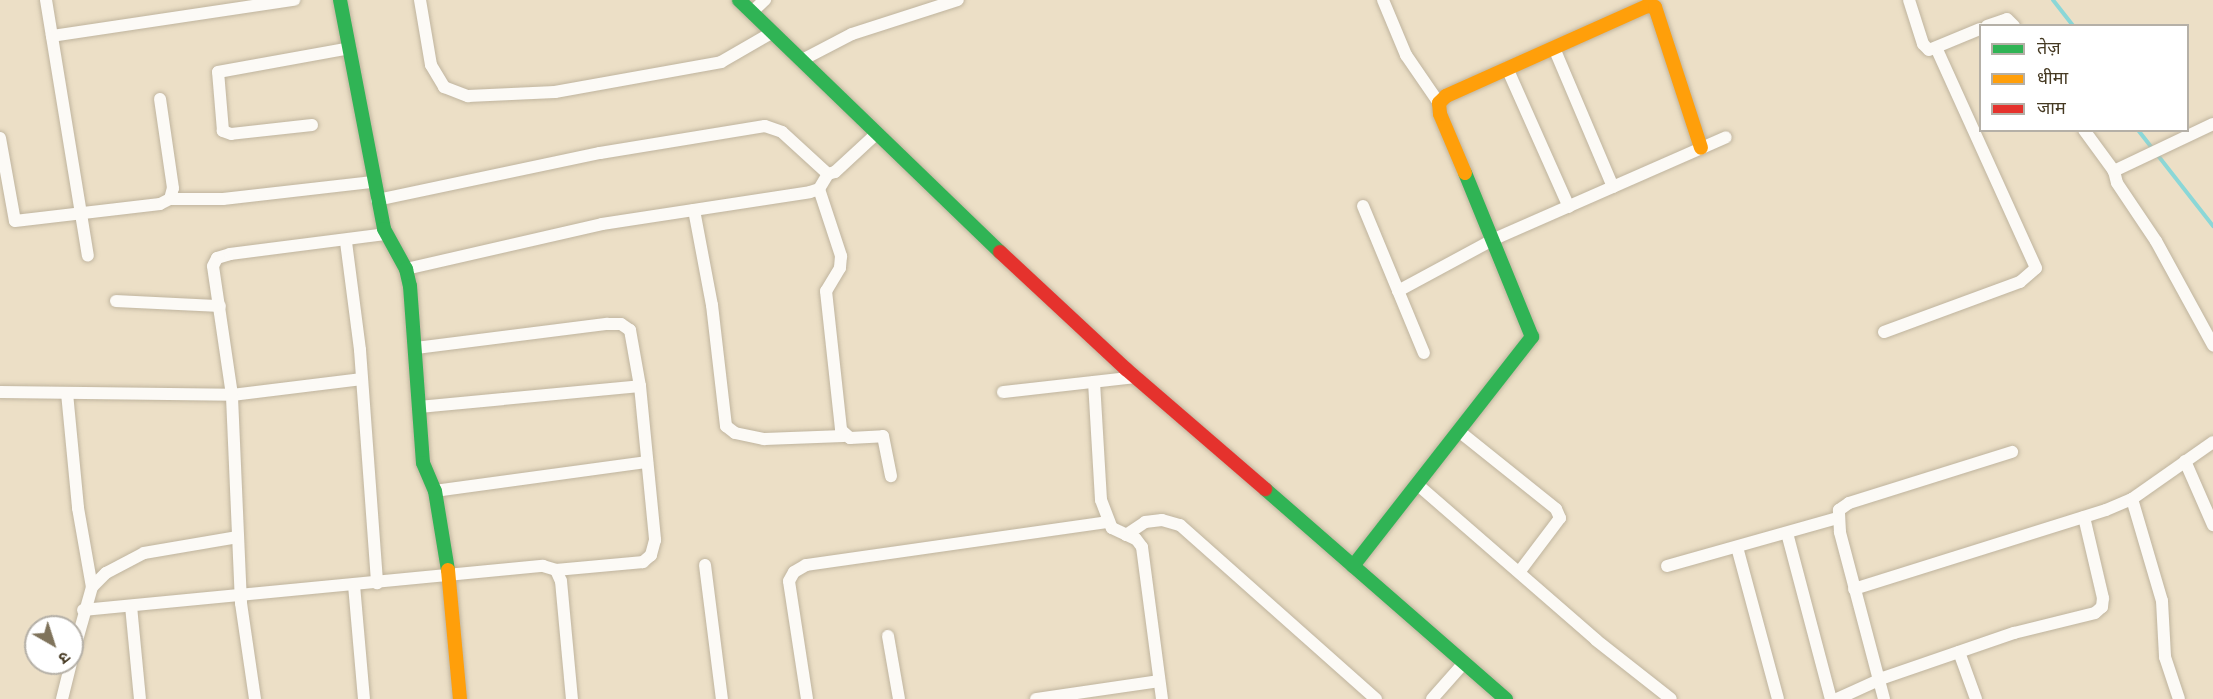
<!DOCTYPE html>
<meta charset="utf-8">
<style>
body{margin:0}
#map{position:relative;width:2213px;height:699px;overflow:hidden;background:#ecdfc6;font-family:Arial,"Noto Sans Devanagari",sans-serif}
div>[style]{position:absolute}
.stream>*{height:4px;margin:-2px;padding:0 2px;transform-origin:2px;border-radius:2px;background:#8bd7d7}
.roads{filter:drop-shadow(0 0 2px #bfb49e) drop-shadow(0 0 2px #bfb49e)}
.street>*{height:12px;margin:-6px;padding:0 6px;transform-origin:6px;border-radius:6px;background:#fcfaf6}
.fast>*{height:14px;margin:-7px;padding:0 7px;transform-origin:7px;border-radius:7px;background:#30b455}
.slow>*{height:14px;margin:-7px;padding:0 7px;transform-origin:7px;border-radius:7px;background:#ff9f0a}
.jam>*{height:14px;margin:-7px;padding:0 7px;transform-origin:7px;border-radius:7px;background:#e5322d}
span{translate:-50% -50%;white-space:nowrap;text-align:center;line-height:1.15;-webkit-text-stroke:6px #fff;paint-order:stroke}
.legend{position:absolute;left:1979px;top:24px;width:210px;height:108px;box-sizing:border-box;background:#fff;border:2px solid #b5b0a7;margin:0;padding:8px 10px;list-style:none;font-size:18px;color:#453922}
.legend li{display:flex;align-items:center;gap:12px;height:30px}
.legend b{width:30px;border:2px solid #b5b0a7}
.north{position:absolute;left:24px;top:615px;width:60px;height:60px;box-sizing:border-box;background:#fff;border:2px solid #b5b0a7;border-radius:50%;rotate:141deg;font-size:16px;font-weight:700;line-height:24px;text-align:center;color:#453922}
.north::after{content:'';display:block;margin:auto;width:21px;height:27px;background:#7f735b;clip-path:polygon(50% 0,100% 100%,50% 72%,0 100%)}
</style>
<div id="map">
<div class="stream">
<i style="left:2053px;top:0;width:33px;rotate:52deg"></i>
<i style="left:2138px;top:130px;width:122px;rotate:52deg"></i>
</div>
<div class="roads">
<div class="street">
<i style="left:46px;top:0;width:259px;rotate:80.7deg"></i>
<i style="left:420px;top:0;width:66px;rotate:80.4deg"></i>
<i style="left:431px;top:65px;width:26px;rotate:59deg"></i>
<i style="left:444px;top:87px;width:26px;rotate:21deg"></i>
<i style="left:468px;top:96px;width:87px;rotate:-2.6deg"></i>
<i style="left:555px;top:92px;width:169px;rotate:-10.2deg"></i>
<i style="left:721px;top:62px;width:60px;rotate:-30deg"></i>
<i style="left:1383px;top:0;width:60px;rotate:67.3deg"></i>
<i style="left:1406px;top:55px;width:58px;rotate:55.5deg"></i>
<i style="left:1909px;top:0;width:46px;rotate:72.3deg"></i>
<i style="left:1923px;top:44px;width:8px;rotate:45deg"></i>
<i style="left:1929px;top:50px;width:55px;rotate:-22.4deg"></i>
<i style="left:752px;top:12px;width:18px;rotate:-43deg"></i>
<i style="left:1987px;top:26px;width:21px;rotate:-19deg"></i>
<i style="left:2007px;top:19px;width:10px;rotate:45deg"></i>
<i style="left:52px;top:36px;width:245px;rotate:-8.5deg"></i>
<i style="left:1554px;top:48px;width:151px;rotate:67deg"></i>
<i style="left:802px;top:60px;width:56px;rotate:-27.5deg"></i>
<i style="left:852px;top:34px;width:111px;rotate:-17.8deg"></i>
<i style="left:1507px;top:68px;width:152px;rotate:66deg"></i>
<i style="left:2213px;top:124px;width:110px;rotate:154.6deg"></i>
<i style="left:2114px;top:171px;width:12px;rotate:76deg"></i>
<i style="left:2117px;top:183px;width:70px;rotate:56.1deg"></i>
<i style="left:2156px;top:241px;width:119px;rotate:61.3deg"></i>
<i style="left:312px;top:125px;width:81px;rotate:173.7deg"></i>
<i style="left:231px;top:134px;width:9px;rotate:-159deg"></i>
<i style="left:223px;top:131px;width:59px;rotate:-94.8deg"></i>
<i style="left:218px;top:72px;width:134px;rotate:-10.3deg"></i>
<i style="left:2084px;top:130px;width:51px;rotate:53.8deg"></i>
<i style="left:0;top:138px;width:84px;rotate:79.8deg"></i>
<i style="left:15px;top:221px;width:146px;rotate:-6.7deg"></i>
<i style="left:160px;top:204px;width:11px;rotate:-27deg"></i>
<i style="left:170px;top:199px;width:11px;rotate:-75deg"></i>
<i style="left:173px;top:188px;width:90px;rotate:-98.3deg"></i>
<i style="left:819px;top:189px;width:71px;rotate:71.8deg"></i>
<i style="left:841px;top:256px;width:12px;rotate:95deg"></i>
<i style="left:840px;top:268px;width:27px;rotate:121deg"></i>
<i style="left:826px;top:291px;width:140px;rotate:83.8deg"></i>
<i style="left:841px;top:430px;width:12px;rotate:42deg"></i>
<i style="left:850px;top:438px;width:33px;rotate:-3deg"></i>
<i style="left:883px;top:436px;width:41px;rotate:78.7deg"></i>
<i style="left:170px;top:199px;width:53px"></i>
<i style="left:223px;top:199px;width:151px;rotate:-6.5deg"></i>
<i style="left:377px;top:200px;width:228px;rotate:-11.9deg"></i>
<i style="left:600px;top:153px;width:167px;rotate:-9.3deg"></i>
<i style="left:765px;top:126px;width:18px;rotate:19deg"></i>
<i style="left:782px;top:132px;width:62px;rotate:42.4deg"></i>
<i style="left:828px;top:174px;width:7px;rotate:-16deg"></i>
<i style="left:835px;top:172px;width:54px;rotate:-42.8deg"></i>
<i style="left:1363px;top:206px;width:159px;rotate:67.5deg"></i>
<i style="left:694px;top:210px;width:97px;rotate:79.3deg"></i>
<i style="left:712px;top:305px;width:122px;rotate:83.4deg"></i>
<i style="left:726px;top:426px;width:11px;rotate:38deg"></i>
<i style="left:735px;top:433px;width:30px;rotate:12deg"></i>
<i style="left:764px;top:439px;width:80px;rotate:-2.1deg"></i>
<i style="left:346px;top:242px;width:109px;rotate:82.6deg"></i>
<i style="left:360px;top:350px;width:234px;rotate:85.8deg"></i>
<i style="left:406px;top:269px;width:201px;rotate:-12.9deg"></i>
<i style="left:602px;top:224px;width:210px;rotate:-8.7deg"></i>
<i style="left:810px;top:192px;width:9px;rotate:-18deg"></i>
<i style="left:819px;top:189px;width:17px;rotate:-59deg"></i>
<i style="left:1398px;top:291px;width:109px;rotate:-28.4deg"></i>
<i style="left:1494px;top:239px;width:253px;rotate:-23.7deg"></i>
<i style="left:116px;top:301px;width:104px;rotate:2.8deg"></i>
<i style="left:1884px;top:332px;width:145px;rotate:-20.2deg"></i>
<i style="left:2020px;top:282px;width:21px;rotate:-41deg"></i>
<i style="left:2036px;top:268px;width:239px;rotate:-114.4deg"></i>
<i style="left:416px;top:348px;width:193px;rotate:-7.2deg"></i>
<i style="left:607px;top:324px;width:14px"></i>
<i style="left:621px;top:324px;width:11px;rotate:34deg"></i>
<i style="left:630px;top:330px;width:57px;rotate:79.9deg"></i>
<i style="left:640px;top:386px;width:155px;rotate:84.4deg"></i>
<i style="left:655px;top:540px;width:16px;rotate:105deg"></i>
<i style="left:651px;top:555px;width:11px;rotate:139deg"></i>
<i style="left:643px;top:562px;width:87px;rotate:174.7deg"></i>
<i style="left:1094px;top:382px;width:118px;rotate:86.6deg"></i>
<i style="left:1101px;top:500px;width:30px;rotate:69deg"></i>
<i style="left:1112px;top:528px;width:26px;rotate:25deg"></i>
<i style="left:1136px;top:539px;width:10px;rotate:53deg"></i>
<i style="left:1142px;top:547px;width:153px;rotate:82.5deg"></i>
<i style="left:0;top:392px;width:232px;rotate:0.7deg"></i>
<i style="left:232px;top:395px;width:131px;rotate:-7deg"></i>
<i style="left:1003px;top:392px;width:134px;rotate:-6.4deg"></i>
<i style="left:67px;top:393px;width:116px;rotate:84.5deg"></i>
<i style="left:78px;top:508px;width:80px;rotate:80deg"></i>
<i style="left:419px;top:407px;width:222px;rotate:-5.4deg"></i>
<i style="left:1460px;top:432px;width:123px;rotate:38.7deg"></i>
<i style="left:1556px;top:509px;width:10px;rotate:66deg"></i>
<i style="left:1560px;top:518px;width:66px;rotate:127deg"></i>
<i style="left:2185px;top:461px;width:70px;rotate:66.4deg"></i>
<i style="left:1418px;top:485px;width:236px;rotate:41deg"></i>
<i style="left:1596px;top:640px;width:95px;rotate:38.2deg"></i>
<i style="left:435px;top:491px;width:214px;rotate:-7.8deg"></i>
<i style="left:2132px;top:499px;width:106px;rotate:73.6deg"></i>
<i style="left:2162px;top:601px;width:56px;rotate:86.9deg"></i>
<i style="left:2165px;top:657px;width:44px;rotate:71.6deg"></i>
<i style="left:1787px;top:533px;width:172px;rotate:75.2deg"></i>
<i style="left:1126px;top:535px;width:23px;rotate:-34deg"></i>
<i style="left:1145px;top:522px;width:17px;rotate:-7deg"></i>
<i style="left:1162px;top:520px;width:19px;rotate:16deg"></i>
<i style="left:1180px;top:525px;width:262px;rotate:41.6deg"></i>
<i style="left:1737px;top:547px;width:157px;rotate:74.9deg"></i>
<i style="left:705px;top:565px;width:135px;rotate:82.8deg"></i>
<i style="left:1667px;top:566px;width:178px;rotate:-15.7deg"></i>
<i style="left:354px;top:585px;width:114px;rotate:85deg"></i>
<i style="left:1854px;top:589px;width:264px;rotate:-17.4deg"></i>
<i style="left:2106px;top:510px;width:28px;rotate:-23deg"></i>
<i style="left:2132px;top:499px;width:99px;rotate:-35.1deg"></i>
<i style="left:131px;top:606px;width:93px;rotate:84.5deg"></i>
<i style="left:83px;top:610px;width:462px;rotate:-5.5deg"></i>
<i style="left:543px;top:566px;width:14px;rotate:17deg"></i>
<i style="left:556px;top:570px;width:12px;rotate:66deg"></i>
<i style="left:561px;top:581px;width:119px;rotate:84.7deg"></i>
<i style="left:888px;top:636px;width:64px;rotate:80.1deg"></i>
<i style="left:1959px;top:652px;width:50px;rotate:70.1deg"></i>
<i style="left:72px;top:658px;width:74px;rotate:-74.3deg"></i>
<i style="left:92px;top:587px;width:20px;rotate:-45deg"></i>
<i style="left:106px;top:573px;width:43px;rotate:-27.8deg"></i>
<i style="left:144px;top:553px;width:95px;rotate:-9.7deg"></i>
<i style="left:62px;top:699px;width:37px;rotate:-76deg"></i>
<i style="left:255px;top:699px;width:97px;rotate:-98.3deg"></i>
<i style="left:241px;top:603px;width:208px;rotate:-92.5deg"></i>
<i style="left:232px;top:395px;width:130px;rotate:-98.4deg"></i>
<i style="left:213px;top:266px;width:9px;rotate:-63deg"></i>
<i style="left:217px;top:258px;width:14px;rotate:-17deg"></i>
<i style="left:230px;top:254px;width:158px;rotate:-7.3deg"></i>
<i style="left:807px;top:699px;width:119px;rotate:-98.7deg"></i>
<i style="left:789px;top:581px;width:10px;rotate:-61deg"></i>
<i style="left:794px;top:572px;width:14px;rotate:-30deg"></i>
<i style="left:806px;top:565px;width:305px;rotate:-8.1deg"></i>
<i style="left:1036px;top:699px;width:124px;rotate:-8.3deg"></i>
<i style="left:1432px;top:699px;width:48px;rotate:-48.4deg"></i>
<i style="left:1837px;top:699px;width:51px;rotate:-24.5deg"></i>
<i style="left:1883px;top:678px;width:139px;rotate:-19deg"></i>
<i style="left:2014px;top:633px;width:83px;rotate:-13.9deg"></i>
<i style="left:2095px;top:613px;width:9px;rotate:-41deg"></i>
<i style="left:2102px;top:607px;width:9px;rotate:-84deg"></i>
<i style="left:2103px;top:598px;width:83px;rotate:-103.2deg"></i>
<i style="left:1884px;top:699px;width:173px;rotate:-104.8deg"></i>
<i style="left:1840px;top:532px;width:22px;rotate:-93deg"></i>
<i style="left:1839px;top:510px;width:12px;rotate:-35deg"></i>
<i style="left:1849px;top:503px;width:171px;rotate:-17.4deg"></i>
</div>
<div class="fast">
<i style="left:340px;top:0;width:233px;rotate:79.1deg"></i>
<i style="left:384px;top:229px;width:46px;rotate:61.2deg"></i>
<i style="left:406px;top:269px;width:17px;rotate:77deg"></i>
<i style="left:410px;top:286px;width:177px;rotate:85.8deg"></i>
<i style="left:423px;top:463px;width:30px;rotate:67deg"></i>
<i style="left:435px;top:491px;width:80px;rotate:80.7deg"></i>
<i style="left:739px;top:0;width:363px;rotate:44deg"></i>
<i style="left:1265px;top:489px;width:320px;rotate:41.1deg"></i>
<i style="left:1353px;top:566px;width:291px;rotate:-52deg"></i>
<i style="left:1532px;top:337px;width:177px;rotate:-112.2deg"></i>
</div>
<div class="slow">
<i style="left:1465px;top:173px;width:64px;rotate:-113deg"></i>
<i style="left:1440px;top:114px;width:11px;rotate:-95deg"></i>
<i style="left:1439px;top:103px;width:10px;rotate:-45deg"></i>
<i style="left:1446px;top:96px;width:220px;rotate:-24.1deg"></i>
<i style="left:1647px;top:6px;width:8px;rotate:7deg"></i>
<i style="left:1655px;top:7px;width:148px;rotate:71.9deg"></i>
<i style="left:448px;top:570px;width:130px;rotate:84.7deg"></i>
</div>
<div class="jam">
<i style="left:1000px;top:252px;width:172px;rotate:42.9deg"></i>
<i style="left:1126px;top:369px;width:184px;rotate:40.8deg"></i>
</div>
</div>
<ul class="legend">
<li><b style="height:8px;background:#30b455"></b>तेज़</li>
<li><b style="height:8px;background:#ff9f0a"></b>धीमा</li>
<li><b style="height:8px;background:#e5322d"></b>जाम</li>
</ul>
<div class="north">उ</div>
</div>
